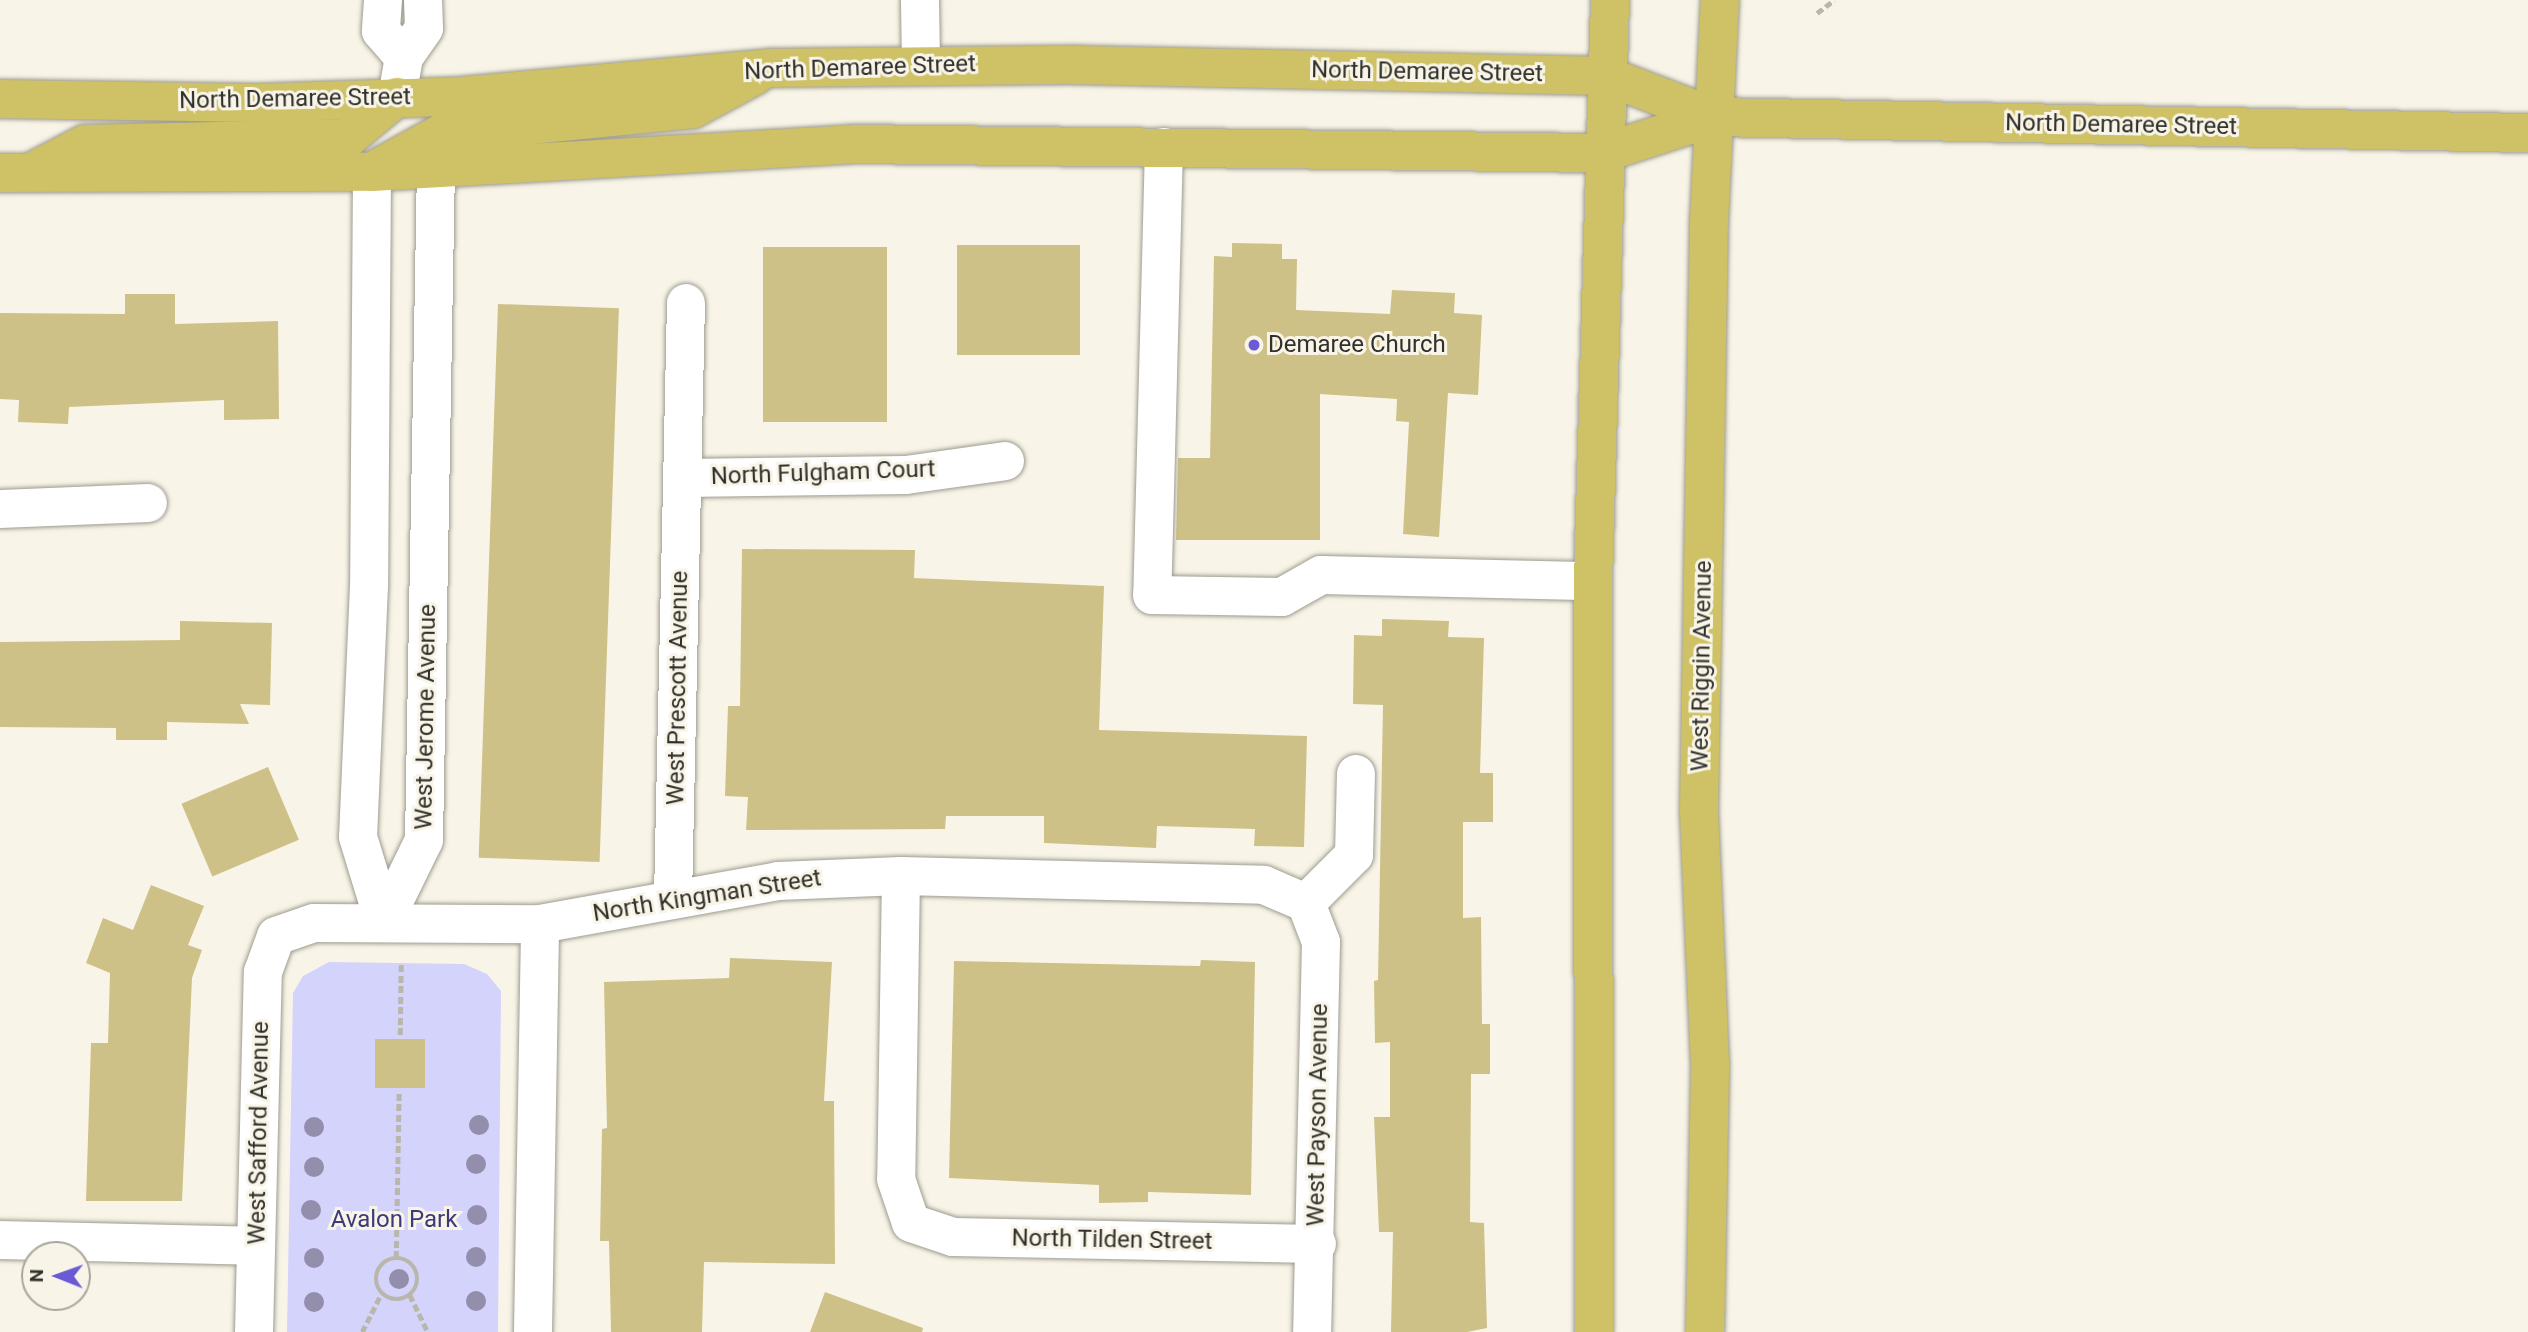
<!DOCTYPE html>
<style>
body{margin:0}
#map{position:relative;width:2528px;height:1332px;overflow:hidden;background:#f8f5e8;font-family:Roboto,sans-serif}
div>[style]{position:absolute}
.green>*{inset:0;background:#d3d3fc}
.building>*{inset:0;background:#cdc187;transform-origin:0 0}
.path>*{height:4.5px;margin-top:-2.25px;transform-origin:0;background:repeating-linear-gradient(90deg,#b9b6ac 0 7px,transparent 0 10.5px)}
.path>.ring{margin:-2.25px;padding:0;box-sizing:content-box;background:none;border:4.5px solid #b9b6ac;border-radius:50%}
.roads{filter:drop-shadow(0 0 2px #9e9b8f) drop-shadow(0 0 2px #9e9b8f)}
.minor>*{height:38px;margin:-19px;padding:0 19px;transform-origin:19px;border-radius:19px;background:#fff}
.major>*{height:38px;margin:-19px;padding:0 19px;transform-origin:19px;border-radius:19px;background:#cec166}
.trees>*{width:20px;height:20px;margin:-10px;border-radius:50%;background:#928eac}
.dots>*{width:19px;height:19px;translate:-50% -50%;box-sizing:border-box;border:4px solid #f8f5e8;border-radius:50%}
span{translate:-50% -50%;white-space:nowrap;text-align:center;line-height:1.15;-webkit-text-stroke:6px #f8f5e8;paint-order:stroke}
.street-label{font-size:24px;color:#31302b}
.poi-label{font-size:24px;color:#31302b}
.left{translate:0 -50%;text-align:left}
.park-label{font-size:24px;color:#3f397a}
.north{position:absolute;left:21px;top:1241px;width:70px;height:70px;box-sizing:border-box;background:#f8f5e8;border:2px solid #a8a69c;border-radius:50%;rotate:271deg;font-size:19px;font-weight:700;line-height:28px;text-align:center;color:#31302b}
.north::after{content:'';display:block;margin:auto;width:24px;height:32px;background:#6a5bd5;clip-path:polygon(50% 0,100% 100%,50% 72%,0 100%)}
</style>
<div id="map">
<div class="green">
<i style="clip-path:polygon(329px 962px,464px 964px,487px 974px,501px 991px,498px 1332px,287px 1332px,293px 993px,303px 976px)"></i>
</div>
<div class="building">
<i style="clip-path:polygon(1232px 243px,1282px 244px,1282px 259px,1297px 259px,1296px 310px,1390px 314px,1392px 290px,1455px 293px,1454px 313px,1482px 315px,1478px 395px,1448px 393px,1439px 537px,1403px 534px,1409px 422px,1396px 421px,1397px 399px,1320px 394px,1320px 540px,1176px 540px,1178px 458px,1210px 458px,1214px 256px,1232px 257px)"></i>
<i style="left:957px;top:245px;width:123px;height:110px"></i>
<i style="left:763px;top:247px;width:124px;height:175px"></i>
<i style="clip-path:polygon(125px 294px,175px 294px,175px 324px,278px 321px,279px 419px,224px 420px,224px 400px,69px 407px,68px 424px,18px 422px,19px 400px,0 399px,0 313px,125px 314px)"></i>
<i style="left:498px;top:304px;width:121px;height:554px;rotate:2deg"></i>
<i style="clip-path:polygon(742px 549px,915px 550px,914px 578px,1104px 586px,1099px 730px,1307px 736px,1304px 847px,1254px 846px,1255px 829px,1157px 826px,1156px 848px,1044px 843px,1044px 816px,946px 816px,945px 829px,746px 830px,748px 797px,725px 796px,728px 706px,740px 706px)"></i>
<i style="clip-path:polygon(1382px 619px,1449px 621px,1448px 637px,1484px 638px,1480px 773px,1493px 773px,1493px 822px,1463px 822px,1463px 918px,1481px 917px,1482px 1024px,1490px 1024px,1490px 1074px,1471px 1074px,1470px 1222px,1484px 1223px,1487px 1328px,1467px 1332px,1391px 1332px,1393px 1232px,1379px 1232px,1374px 1117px,1390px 1117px,1390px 1042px,1375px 1043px,1374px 981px,1378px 980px,1383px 705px,1353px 704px,1354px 635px,1382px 636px)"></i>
<i style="clip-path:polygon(180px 621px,272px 623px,270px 705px,240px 704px,249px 724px,167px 722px,167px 740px,116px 740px,116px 728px,0 727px,0 642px,180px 640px)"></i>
<i style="left:268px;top:767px;width:79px;height:94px;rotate:67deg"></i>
<i style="clip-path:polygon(151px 885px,204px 906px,188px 945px,202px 950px,192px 978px,182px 1201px,86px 1201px,91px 1043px,108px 1043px,110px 973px,86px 963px,103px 918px,133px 930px)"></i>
<i style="clip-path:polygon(730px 958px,832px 962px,824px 1101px,834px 1101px,835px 1264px,704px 1262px,702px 1332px,611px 1332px,609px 1241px,600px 1241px,602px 1129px,607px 1128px,604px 982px,729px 978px)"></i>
<i style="clip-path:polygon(1201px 960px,1255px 962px,1251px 1195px,1148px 1192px,1148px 1202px,1099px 1203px,1099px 1185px,949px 1178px,954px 961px,1200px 966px)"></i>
<i style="left:375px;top:1039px;width:50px;height:49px"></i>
<i style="clip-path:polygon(825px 1292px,923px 1328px,922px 1332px,810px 1332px)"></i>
</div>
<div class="path">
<i style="left:1817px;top:13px;width:21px;rotate:-37deg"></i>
<i style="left:400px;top:1035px;width:70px;rotate:-89.2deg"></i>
<i class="ring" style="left:376px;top:1258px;width:37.5px;height:37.5px"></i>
<i style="left:396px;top:1258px;width:167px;rotate:-89deg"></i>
<i style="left:410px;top:1295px;width:41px;rotate:64.1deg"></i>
<i style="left:362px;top:1332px;width:42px;rotate:-63.4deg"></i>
</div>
<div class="roads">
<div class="minor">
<i style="left:383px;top:0;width:31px;rotate:94deg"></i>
<i style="left:381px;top:31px;width:35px;rotate:49deg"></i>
<i style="left:920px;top:0;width:65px;rotate:89.1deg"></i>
<i style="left:397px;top:97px;width:41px;rotate:-80.1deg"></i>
<i style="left:404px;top:57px;width:35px;rotate:-55deg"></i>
<i style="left:424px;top:28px;width:28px;rotate:-92deg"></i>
<i style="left:1164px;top:147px;width:448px;rotate:91.5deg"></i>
<i style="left:1152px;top:595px;width:130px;rotate:0.9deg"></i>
<i style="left:1282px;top:597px;width:45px;rotate:-29.4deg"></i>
<i style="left:1321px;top:575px;width:272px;rotate:1.3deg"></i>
<i style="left:372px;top:172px;width:414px;rotate:90.4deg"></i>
<i style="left:369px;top:586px;width:251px;rotate:92.5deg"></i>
<i style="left:358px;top:837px;width:89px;rotate:73deg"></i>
<i style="left:683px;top:478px;width:223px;rotate:-0.8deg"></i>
<i style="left:906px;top:475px;width:100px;rotate:-8deg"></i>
<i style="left:0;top:509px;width:148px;rotate:-2.3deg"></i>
<i style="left:901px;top:876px;width:303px;rotate:90.9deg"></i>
<i style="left:896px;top:1179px;width:46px;rotate:71.2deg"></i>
<i style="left:911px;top:1223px;width:44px;rotate:18.4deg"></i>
<i style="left:953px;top:1237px;width:364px;rotate:1.1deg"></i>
<i style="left:673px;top:898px;width:595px;rotate:-88.75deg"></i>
<i style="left:1306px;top:903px;width:68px;rotate:-45deg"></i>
<i style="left:1354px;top:855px;width:81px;rotate:-88.6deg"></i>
<i style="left:384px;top:922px;width:91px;rotate:-64deg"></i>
<i style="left:424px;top:840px;width:671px;rotate:-88.98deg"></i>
<i style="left:0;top:1240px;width:256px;rotate:1.3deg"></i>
<i style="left:254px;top:1332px;width:360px;rotate:-88.6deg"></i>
<i style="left:263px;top:972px;width:38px;rotate:-70deg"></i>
<i style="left:276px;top:936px;width:40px;rotate:-18.9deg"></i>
<i style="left:314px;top:923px;width:226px;rotate:0.3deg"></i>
<i style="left:540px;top:924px;width:242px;rotate:-10.2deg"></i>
<i style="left:778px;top:881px;width:123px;rotate:-2.3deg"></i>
<i style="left:901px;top:876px;width:363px;rotate:1.4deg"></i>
<i style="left:1264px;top:885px;width:46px;rotate:23.2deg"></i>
<i style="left:1306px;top:903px;width:42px;rotate:69deg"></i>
<i style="left:1321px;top:942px;width:390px;rotate:91.3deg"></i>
<i style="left:533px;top:1332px;width:408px;rotate:-89deg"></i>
</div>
<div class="major">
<i style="left:0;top:99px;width:257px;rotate:0.9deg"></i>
<i style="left:257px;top:103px;width:206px;rotate:-1.9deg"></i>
<i style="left:463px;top:96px;width:308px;rotate:-5.2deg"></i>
<i style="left:770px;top:68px;width:307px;rotate:-0.6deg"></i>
<i style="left:1077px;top:65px;width:530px;rotate:1.19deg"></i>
<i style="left:1607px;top:76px;width:115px;rotate:21deg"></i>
<i style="left:380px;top:167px;width:68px;rotate:-28.8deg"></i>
<i style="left:440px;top:134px;width:254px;rotate:-5.6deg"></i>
<i style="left:693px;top:109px;width:72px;rotate:-28.4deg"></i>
<i style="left:35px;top:170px;width:56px;rotate:-27.5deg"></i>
<i style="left:85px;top:144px;width:263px;rotate:-1.3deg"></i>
<i style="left:348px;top:138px;width:64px;rotate:-39.9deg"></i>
<i style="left:0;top:173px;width:372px;rotate:-0.2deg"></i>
<i style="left:372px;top:172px;width:481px;rotate:-3.3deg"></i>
<i style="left:852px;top:144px;width:751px;rotate:0.69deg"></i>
<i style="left:1603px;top:153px;width:117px;rotate:-18deg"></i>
<i style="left:1714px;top:117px;width:814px;rotate:1.13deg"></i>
<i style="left:1594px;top:1332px;width:751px;rotate:-90.08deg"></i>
<i style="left:1593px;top:581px;width:581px;rotate:-88.32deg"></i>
<i style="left:1705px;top:1332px;width:268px;rotate:-88.9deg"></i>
<i style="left:1710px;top:1064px;width:253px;rotate:-92.5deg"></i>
<i style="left:1699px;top:811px;width:589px;rotate:-89.03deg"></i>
<i style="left:1709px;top:222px;width:222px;rotate:-87.2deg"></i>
</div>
</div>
<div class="trees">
<i style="left:479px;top:1125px"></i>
<i style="left:314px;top:1127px"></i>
<i style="left:476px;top:1164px"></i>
<i style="left:314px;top:1167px"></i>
<i style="left:311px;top:1210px"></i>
<i style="left:477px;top:1215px"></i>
<i style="left:476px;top:1257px"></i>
<i style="left:314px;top:1258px"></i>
<i style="left:399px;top:1279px"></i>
<i style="left:476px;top:1301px"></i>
<i style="left:314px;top:1302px"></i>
</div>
<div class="dots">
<i style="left:1254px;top:345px;background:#6a5bd5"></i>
</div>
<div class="street-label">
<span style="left:860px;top:68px;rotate:-2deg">North Demaree Street</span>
<span style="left:1427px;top:72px;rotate:1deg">North Demaree Street</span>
<span style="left:295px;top:99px;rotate:-1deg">North Demaree Street</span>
<span style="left:2121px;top:125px;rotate:1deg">North Demaree Street</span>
<span style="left:823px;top:473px;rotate:-2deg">North Fulgham Court</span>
<span style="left:1702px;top:666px;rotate:-89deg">West Riggin Avenue</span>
<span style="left:678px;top:688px;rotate:-89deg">West Prescott Avenue</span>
<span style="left:426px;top:717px;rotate:-89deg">West Jerome Avenue</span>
<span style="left:707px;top:896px;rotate:-9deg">North Kingman Street</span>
<span style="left:1318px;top:1115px;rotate:-89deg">West Payson Avenue</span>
<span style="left:259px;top:1133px;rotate:-89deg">West Safford Avenue</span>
<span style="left:1112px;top:1240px;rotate:1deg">North Tilden Street</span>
</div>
<div class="poi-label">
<span class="left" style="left:1268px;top:345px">Demaree Church</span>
</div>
<div class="park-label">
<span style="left:394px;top:1220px">Avalon Park</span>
</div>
<div class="north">N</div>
</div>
